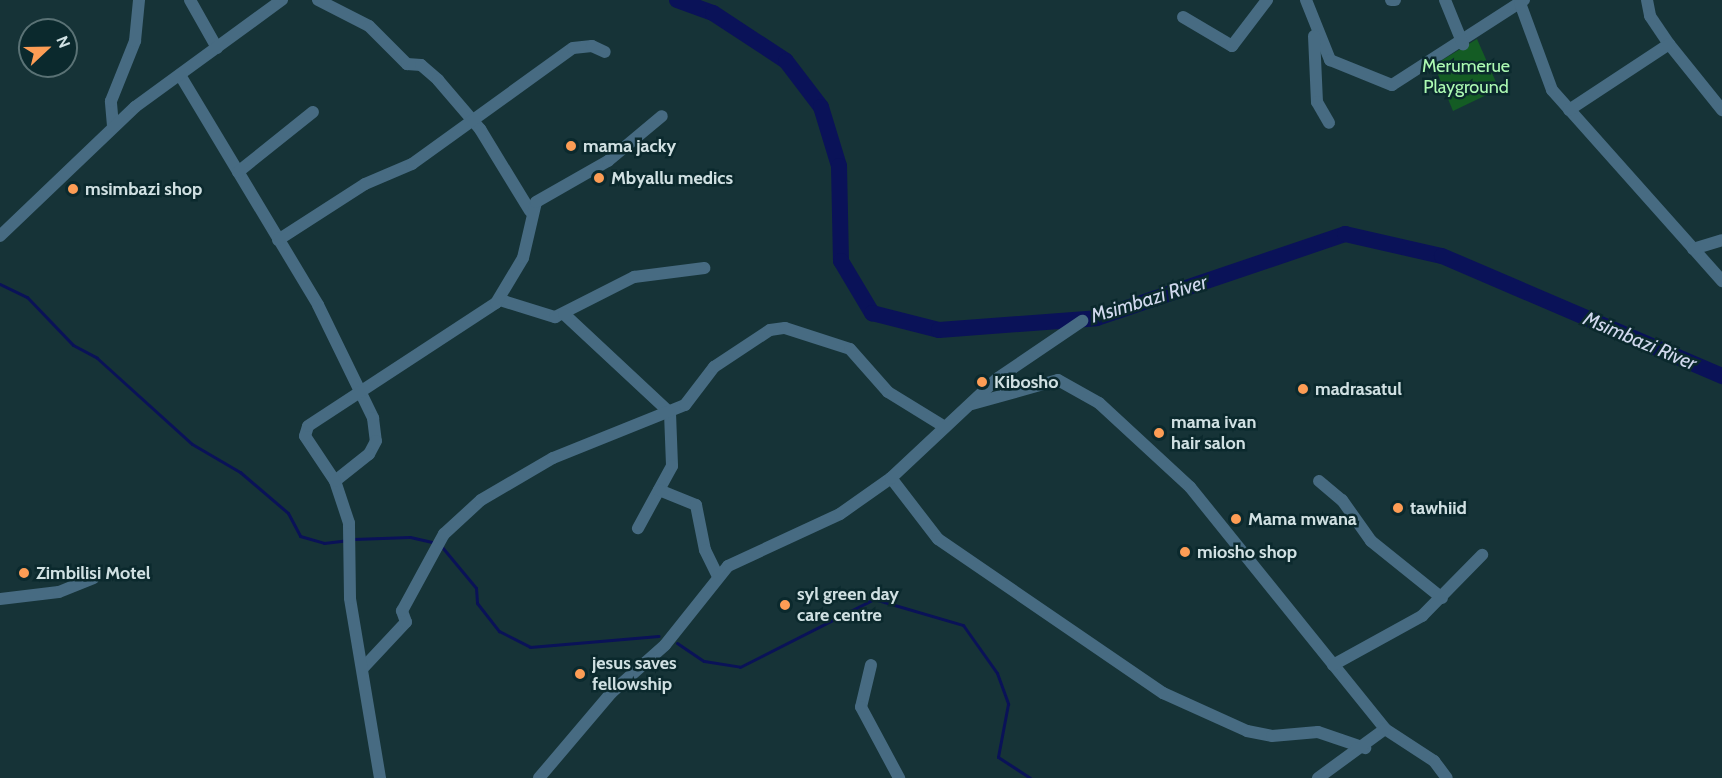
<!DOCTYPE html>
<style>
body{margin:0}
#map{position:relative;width:1722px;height:778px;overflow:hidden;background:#163337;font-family:Cabin,sans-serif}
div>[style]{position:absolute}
.green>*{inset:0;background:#145c24}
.stream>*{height:3px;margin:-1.5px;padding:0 1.5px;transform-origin:1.5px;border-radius:1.5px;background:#0a1258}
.river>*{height:16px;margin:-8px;padding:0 8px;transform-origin:8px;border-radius:8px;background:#0a1258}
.street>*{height:12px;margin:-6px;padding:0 6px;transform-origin:6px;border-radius:6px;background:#476b82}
.dots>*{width:16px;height:16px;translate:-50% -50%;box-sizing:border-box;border:3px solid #0b292d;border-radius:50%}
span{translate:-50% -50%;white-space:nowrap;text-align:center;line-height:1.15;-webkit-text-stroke:5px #0b292d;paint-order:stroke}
.park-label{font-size:18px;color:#adfab3}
.poi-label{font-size:18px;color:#d0e0e2;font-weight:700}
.left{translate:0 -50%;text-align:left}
.water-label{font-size:20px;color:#d1d9ee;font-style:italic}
.north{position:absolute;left:18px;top:18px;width:60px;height:60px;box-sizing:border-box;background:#0b292d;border:2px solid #5a7275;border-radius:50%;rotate:68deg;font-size:16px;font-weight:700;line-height:24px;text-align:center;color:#d0e0e2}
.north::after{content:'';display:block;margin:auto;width:21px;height:27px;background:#fd9d55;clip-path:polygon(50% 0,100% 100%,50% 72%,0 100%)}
</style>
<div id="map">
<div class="green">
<i style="clip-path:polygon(1477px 39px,1499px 89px,1453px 111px,1434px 65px)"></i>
</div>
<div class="stream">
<i style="left:0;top:284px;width:30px;rotate:26deg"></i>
<i style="left:27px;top:297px;width:66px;rotate:46.2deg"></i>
<i style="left:73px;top:345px;width:27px;rotate:28deg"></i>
<i style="left:97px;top:358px;width:128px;rotate:42.2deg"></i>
<i style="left:192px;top:444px;width:56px;rotate:30.3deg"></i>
<i style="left:240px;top:472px;width:63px;rotate:40.5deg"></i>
<i style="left:288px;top:513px;width:26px;rotate:62deg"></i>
<i style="left:300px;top:536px;width:25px;rotate:16deg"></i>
<i style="left:324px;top:543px;width:23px;rotate:-7deg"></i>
<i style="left:354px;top:539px;width:56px;rotate:-2deg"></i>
<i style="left:410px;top:537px;width:27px;rotate:13deg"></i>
<i style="left:442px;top:547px;width:53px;rotate:50.3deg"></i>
<i style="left:476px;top:588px;width:15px;rotate:86deg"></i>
<i style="left:477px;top:603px;width:36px;rotate:52deg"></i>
<i style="left:499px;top:631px;width:35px;rotate:27deg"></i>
<i style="left:530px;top:647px;width:129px;rotate:-4.9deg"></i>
<i style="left:677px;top:643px;width:32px;rotate:34deg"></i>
<i style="left:704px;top:661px;width:36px;rotate:9deg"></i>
<i style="left:740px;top:667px;width:150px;rotate:-26.9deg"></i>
<i style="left:874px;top:599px;width:93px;rotate:16.3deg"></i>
<i style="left:963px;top:625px;width:59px;rotate:54.7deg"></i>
<i style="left:997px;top:673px;width:33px;rotate:70deg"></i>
<i style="left:1008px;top:704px;width:54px;rotate:100.7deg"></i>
<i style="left:998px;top:757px;width:38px;rotate:33deg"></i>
</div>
<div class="river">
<i style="left:677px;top:0;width:38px;rotate:20deg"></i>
<i style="left:713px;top:13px;width:87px;rotate:33.3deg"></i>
<i style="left:786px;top:61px;width:58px;rotate:52.7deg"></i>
<i style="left:821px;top:107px;width:62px;rotate:73deg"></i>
<i style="left:839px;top:166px;width:95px;rotate:88.8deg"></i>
<i style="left:841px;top:261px;width:61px;rotate:59.2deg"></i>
<i style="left:872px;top:313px;width:69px;rotate:14.2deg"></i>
<i style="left:939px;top:330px;width:158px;rotate:-4.3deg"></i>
<i style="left:1097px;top:318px;width:262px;rotate:-18.7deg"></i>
<i style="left:1345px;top:234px;width:99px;rotate:12.8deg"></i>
<i style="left:1442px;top:256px;width:305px;rotate:23.2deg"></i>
</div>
<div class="street">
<i style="left:190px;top:0;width:55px;rotate:60.6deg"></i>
<i style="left:318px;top:0;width:57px;rotate:27deg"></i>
<i style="left:369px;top:26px;width:54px;rotate:45deg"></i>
<i style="left:407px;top:64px;width:14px;rotate:4deg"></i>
<i style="left:421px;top:65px;width:23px;rotate:41deg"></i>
<i style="left:438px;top:80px;width:65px;rotate:49.4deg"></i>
<i style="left:480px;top:129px;width:96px;rotate:58.6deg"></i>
<i style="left:1306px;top:0;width:65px;rotate:68.2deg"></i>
<i style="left:1330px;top:60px;width:67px;rotate:22deg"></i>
<i style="left:1392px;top:85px;width:157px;rotate:-32.8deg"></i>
<i style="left:1391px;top:0;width:4px"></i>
<i style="left:1445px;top:0;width:48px;rotate:67.8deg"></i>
<i style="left:1647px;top:0;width:16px;rotate:79deg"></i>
<i style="left:1650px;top:16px;width:34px;rotate:56deg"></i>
<i style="left:1669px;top:44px;width:85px;rotate:51.2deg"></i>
<i style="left:1520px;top:3px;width:93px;rotate:69.8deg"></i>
<i style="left:1552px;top:90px;width:256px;rotate:48.3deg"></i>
<i style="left:1183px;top:17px;width:57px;rotate:30.6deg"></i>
<i style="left:1232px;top:46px;width:58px;rotate:-52.7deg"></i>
<i style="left:1314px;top:36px;width:66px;rotate:87.4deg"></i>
<i style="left:1317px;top:102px;width:24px;rotate:60deg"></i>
<i style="left:180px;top:75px;width:268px;rotate:59deg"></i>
<i style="left:318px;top:305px;width:126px;rotate:64deg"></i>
<i style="left:373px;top:418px;width:23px;rotate:83deg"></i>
<i style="left:376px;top:441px;width:15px;rotate:118deg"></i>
<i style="left:369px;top:454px;width:43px;rotate:141.5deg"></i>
<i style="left:1569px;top:110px;width:120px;rotate:-33.4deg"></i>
<i style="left:113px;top:126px;width:25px;rotate:-95deg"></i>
<i style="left:111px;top:101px;width:65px;rotate:-68.2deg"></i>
<i style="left:135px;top:41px;width:41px;rotate:-84.4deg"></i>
<i style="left:238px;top:172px;width:96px;rotate:-38.7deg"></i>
<i style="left:0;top:236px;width:187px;rotate:-43.7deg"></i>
<i style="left:135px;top:107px;width:182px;rotate:-36.1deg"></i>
<i style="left:278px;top:240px;width:103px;rotate:-32.8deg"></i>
<i style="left:365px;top:184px;width:51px;rotate:-23.1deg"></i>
<i style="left:412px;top:164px;width:198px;rotate:-35.8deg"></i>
<i style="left:573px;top:48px;width:19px;rotate:-6deg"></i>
<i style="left:592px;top:46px;width:14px;rotate:25deg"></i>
<i style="left:1693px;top:249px;width:30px;rotate:-17deg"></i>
<i style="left:500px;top:300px;width:58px;rotate:17.2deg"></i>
<i style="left:555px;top:317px;width:89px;rotate:-26.9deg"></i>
<i style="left:634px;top:277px;width:71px;rotate:-7.3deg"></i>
<i style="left:564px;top:314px;width:145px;rotate:43deg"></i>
<i style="left:670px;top:413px;width:53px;rotate:87.8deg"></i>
<i style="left:672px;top:466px;width:71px;rotate:118.7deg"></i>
<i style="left:972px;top:404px;width:89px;rotate:-15.6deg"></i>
<i style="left:1058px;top:380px;width:47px;rotate:29.3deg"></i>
<i style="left:1099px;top:403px;width:124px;rotate:42.7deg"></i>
<i style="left:1190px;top:487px;width:311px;rotate:51.1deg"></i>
<i style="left:1385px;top:729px;width:59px;rotate:33.1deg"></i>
<i style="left:1434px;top:761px;width:21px;rotate:53deg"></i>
<i style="left:891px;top:478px;width:77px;rotate:52.4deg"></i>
<i style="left:938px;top:539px;width:273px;rotate:34.4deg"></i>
<i style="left:1163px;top:693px;width:92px;rotate:24.3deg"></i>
<i style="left:1247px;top:731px;width:25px;rotate:11deg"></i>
<i style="left:1272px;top:736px;width:46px;rotate:-5deg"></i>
<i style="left:1318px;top:732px;width:50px;rotate:18.8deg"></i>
<i style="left:1319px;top:481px;width:30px;rotate:40deg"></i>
<i style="left:1342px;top:500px;width:50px;rotate:54.7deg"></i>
<i style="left:1371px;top:541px;width:91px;rotate:38.8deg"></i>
<i style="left:659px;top:490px;width:40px;rotate:22deg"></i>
<i style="left:696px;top:505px;width:46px;rotate:78.7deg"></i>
<i style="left:705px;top:550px;width:30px;rotate:64deg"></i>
<i style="left:0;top:599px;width:59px;rotate:-6.8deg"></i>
<i style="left:59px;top:592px;width:37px;rotate:-22deg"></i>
<i style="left:871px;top:665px;width:43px;rotate:103.4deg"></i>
<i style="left:861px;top:707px;width:81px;rotate:61.8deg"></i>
<i style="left:1333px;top:665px;width:102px;rotate:-28.8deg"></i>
<i style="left:1422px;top:616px;width:86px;rotate:-45.5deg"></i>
<i style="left:363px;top:668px;width:63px;rotate:-46.9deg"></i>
<i style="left:406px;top:622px;width:12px;rotate:-110deg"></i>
<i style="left:402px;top:611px;width:88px;rotate:-61.4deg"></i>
<i style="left:444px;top:534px;width:50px;rotate:-42.6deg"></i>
<i style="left:481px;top:500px;width:83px;rotate:-30.3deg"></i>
<i style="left:553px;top:458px;width:142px;rotate:-21.9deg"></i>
<i style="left:685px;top:405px;width:48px;rotate:-52.7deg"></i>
<i style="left:714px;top:367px;width:67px;rotate:-33.5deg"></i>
<i style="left:770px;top:330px;width:15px;rotate:-8deg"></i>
<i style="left:785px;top:328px;width:68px;rotate:17.9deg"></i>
<i style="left:850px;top:349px;width:57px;rotate:48.5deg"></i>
<i style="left:888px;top:392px;width:67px;rotate:31.6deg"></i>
<i style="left:380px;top:778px;width:182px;rotate:-99.5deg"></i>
<i style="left:350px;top:598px;width:75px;rotate:-90.8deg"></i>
<i style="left:349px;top:523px;width:44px;rotate:-108.4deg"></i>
<i style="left:335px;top:481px;width:54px;rotate:-123.7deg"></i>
<i style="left:305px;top:436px;width:10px;rotate:-73deg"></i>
<i style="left:308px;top:426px;width:225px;rotate:-33.2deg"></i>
<i style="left:496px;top:303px;width:52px;rotate:-59deg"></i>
<i style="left:523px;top:258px;width:57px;rotate:-76.9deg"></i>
<i style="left:536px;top:202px;width:83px;rotate:-29.7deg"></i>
<i style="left:608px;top:161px;width:70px;rotate:-39.8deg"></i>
<i style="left:539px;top:778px;width:111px;rotate:-49.7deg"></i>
<i style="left:611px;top:693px;width:72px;rotate:-41.6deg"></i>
<i style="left:665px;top:645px;width:101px;rotate:-51.4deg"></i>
<i style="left:728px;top:566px;width:123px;rotate:-24.9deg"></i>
<i style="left:840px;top:514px;width:62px;rotate:-35.2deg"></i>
<i style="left:891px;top:478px;width:146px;rotate:-43.1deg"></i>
<i style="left:998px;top:378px;width:102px;rotate:-34.2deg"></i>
<i style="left:1318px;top:778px;width:83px;rotate:-36.2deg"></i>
</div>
<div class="dots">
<i style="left:571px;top:146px;background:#fd9d55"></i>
<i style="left:599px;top:178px;background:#fd9d55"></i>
<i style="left:73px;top:189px;background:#fd9d55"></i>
<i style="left:982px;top:382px;background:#fd9d55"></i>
<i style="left:1303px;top:389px;background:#fd9d55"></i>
<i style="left:1159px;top:433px;background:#fd9d55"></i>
<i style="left:1398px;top:508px;background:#fd9d55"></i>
<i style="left:1236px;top:519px;background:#fd9d55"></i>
<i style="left:1185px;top:552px;background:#fd9d55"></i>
<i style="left:24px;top:573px;background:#fd9d55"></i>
<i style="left:785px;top:605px;background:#fd9d55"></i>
<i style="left:580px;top:674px;background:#fd9d55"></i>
</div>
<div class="park-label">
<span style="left:1466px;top:77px">Merumerue<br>Playground</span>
</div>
<div class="poi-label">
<span class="left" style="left:583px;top:146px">mama jacky</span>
<span class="left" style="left:611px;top:178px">Mbyallu medics</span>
<span class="left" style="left:85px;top:189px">msimbazi shop</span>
<span class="left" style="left:994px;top:382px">Kibosho</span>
<span class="left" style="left:1315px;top:389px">madrasatul</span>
<span class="left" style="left:1171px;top:433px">mama ivan<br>hair salon</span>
<span class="left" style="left:1410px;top:508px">tawhiid</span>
<span class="left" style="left:1248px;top:519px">Mama mwana</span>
<span class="left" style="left:1197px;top:552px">miosho shop</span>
<span class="left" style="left:36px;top:573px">Zimbilisi Motel</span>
<span class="left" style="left:797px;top:605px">syl green day<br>care centre</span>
<span class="left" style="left:592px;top:674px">jesus saves<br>fellowship</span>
</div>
<div class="water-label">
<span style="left:1149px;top:299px;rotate:-17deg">Msimbazi River</span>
<span style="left:1640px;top:341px;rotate:23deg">Msimbazi River</span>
</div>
<div class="north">N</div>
</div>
